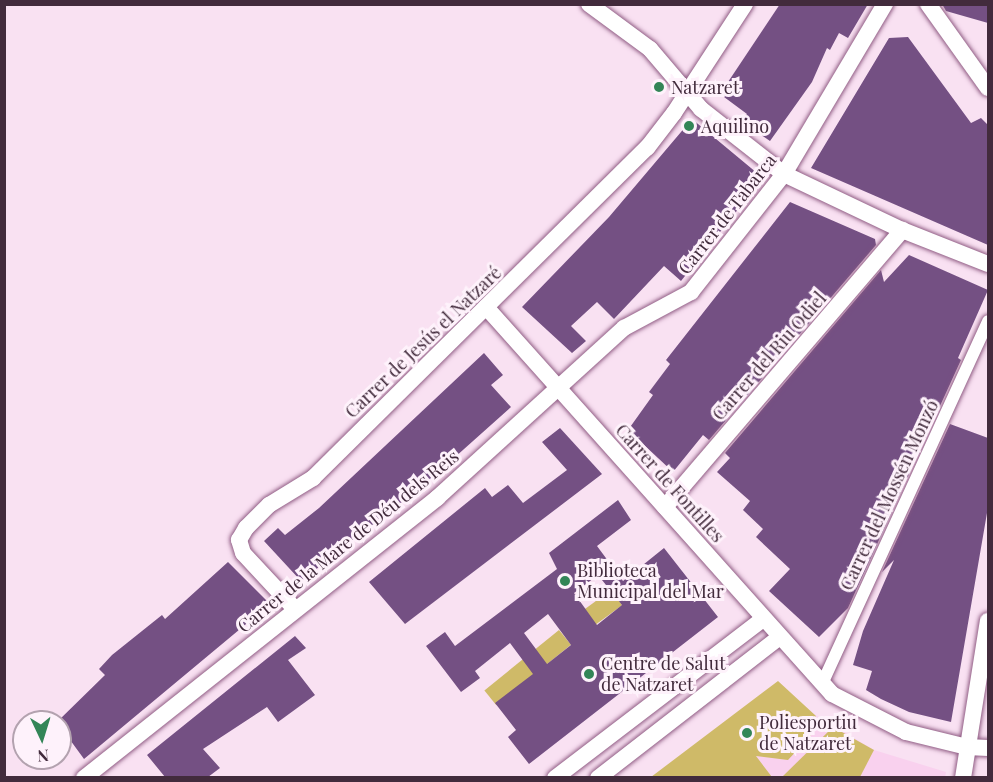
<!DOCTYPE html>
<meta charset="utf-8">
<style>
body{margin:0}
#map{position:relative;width:993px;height:782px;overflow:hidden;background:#f9e1f2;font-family:"Playfair Display",serif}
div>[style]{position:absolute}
.built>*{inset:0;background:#f9d1ee}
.green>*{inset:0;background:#cfba68;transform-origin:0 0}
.building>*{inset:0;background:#745083}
.roads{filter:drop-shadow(0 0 2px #905c84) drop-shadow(0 0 2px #905c84)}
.pedestrian>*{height:12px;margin:-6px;padding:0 6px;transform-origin:6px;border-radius:6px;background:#fff}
.minor>*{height:16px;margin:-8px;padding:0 8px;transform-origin:8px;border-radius:8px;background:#fff}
.dots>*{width:16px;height:16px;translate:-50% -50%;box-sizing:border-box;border:3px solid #fef2fb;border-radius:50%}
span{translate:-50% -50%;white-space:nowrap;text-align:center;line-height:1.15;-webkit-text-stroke:6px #fef2fb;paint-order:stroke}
.poi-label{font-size:18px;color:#422b3c}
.left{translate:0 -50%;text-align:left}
.street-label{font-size:18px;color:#422b3c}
.frame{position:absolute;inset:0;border:6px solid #422b3c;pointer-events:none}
.north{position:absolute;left:12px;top:710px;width:60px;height:60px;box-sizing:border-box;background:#fef2fb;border:2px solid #b3a2af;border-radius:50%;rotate:176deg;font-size:16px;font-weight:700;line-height:24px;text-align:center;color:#422b3c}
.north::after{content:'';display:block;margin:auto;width:21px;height:27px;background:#338557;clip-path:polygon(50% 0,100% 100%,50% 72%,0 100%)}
</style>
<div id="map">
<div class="built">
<i style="clip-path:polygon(812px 713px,874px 750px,946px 772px,945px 778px,772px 777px,756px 756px)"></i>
</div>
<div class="green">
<i style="left:611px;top:590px;width:19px;height:39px;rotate:54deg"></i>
<i style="left:559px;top:630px;width:19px;height:96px;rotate:51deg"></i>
<i style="clip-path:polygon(778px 681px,816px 716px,808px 729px,813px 733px,788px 760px,756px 756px,772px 777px,651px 777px)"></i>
<i style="clip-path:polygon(833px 727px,874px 750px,860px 777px,782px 777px)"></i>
</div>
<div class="building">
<i style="clip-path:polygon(780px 4px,868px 4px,848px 38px,839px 33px,830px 50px,827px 48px,812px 82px,770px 141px,742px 122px,747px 114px,720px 94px)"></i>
<i style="clip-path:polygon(942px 4px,988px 4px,988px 23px,946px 11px)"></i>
<i style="clip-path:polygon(908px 37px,971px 123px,981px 118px,988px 125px,988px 245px,811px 168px,889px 38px)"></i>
<i style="clip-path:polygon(692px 119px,763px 178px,681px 281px,664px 266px,614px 319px,597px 302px,571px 326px,586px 341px,572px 353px,522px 307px,609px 217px)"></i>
<i style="clip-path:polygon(790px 202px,875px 239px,876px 245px,709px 440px,703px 435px,673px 472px,628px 430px,653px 395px,649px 392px,670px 364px,666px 360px)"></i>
<i style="clip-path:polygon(909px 255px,988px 290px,958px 358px,961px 360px,848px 608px,819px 637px,769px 591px,790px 569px,756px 537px,763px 529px,743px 510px,750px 501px,717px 472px,730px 458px,725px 453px,881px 270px,884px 282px)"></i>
<i style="clip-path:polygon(484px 353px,503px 375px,491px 385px,511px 407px,417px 491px,301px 581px,264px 541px,278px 528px,285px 535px,319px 508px)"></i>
<i style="clip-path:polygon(950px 424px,988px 438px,987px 513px,951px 722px,909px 712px,881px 699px,866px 690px,872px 671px,853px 665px,863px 631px,894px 560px,882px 572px)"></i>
<i style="clip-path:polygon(560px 428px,602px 474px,405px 624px,369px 582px,485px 488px,492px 497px,508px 485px,523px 503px,567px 470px,542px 442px)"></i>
<i style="clip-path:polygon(evenodd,618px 500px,631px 520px,597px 546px,623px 581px,664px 548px,718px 617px,529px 764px,508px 737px,516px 730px,495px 703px,533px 674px,510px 643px,475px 671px,480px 678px,461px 692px,426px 646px,445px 632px,455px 646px,557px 569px,549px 553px,618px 500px,598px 575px,622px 605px,597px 625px,574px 593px,598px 575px,618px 500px,548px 614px,571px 645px,547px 664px,524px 633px,548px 614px)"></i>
<i style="clip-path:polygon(228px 562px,270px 604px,84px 759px,57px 722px,105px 675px,99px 669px,112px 655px,162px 615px,165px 619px)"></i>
<i style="clip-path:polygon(295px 636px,306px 648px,288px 660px,315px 695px,278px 722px,267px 707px,203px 749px,220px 768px,208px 777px,165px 777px,147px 755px)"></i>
</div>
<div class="roads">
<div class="pedestrian">
<i style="left:822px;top:684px;width:399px;rotate:-65.4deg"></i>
</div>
<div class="minor">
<i style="left:589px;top:4px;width:76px;rotate:36.4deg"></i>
<i style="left:650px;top:49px;width:79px;rotate:49.6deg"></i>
<i style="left:701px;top:109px;width:105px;rotate:38.1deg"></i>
<i style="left:784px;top:174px;width:131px;rotate:25.4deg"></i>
<i style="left:902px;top:230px;width:92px;rotate:21.6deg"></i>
<i style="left:928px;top:4px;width:103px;rotate:54.5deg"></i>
<i style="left:486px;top:307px;width:519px;rotate:48.2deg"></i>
<i style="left:832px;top:694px;width:83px;rotate:27.2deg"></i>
<i style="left:906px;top:732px;width:63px;rotate:13.8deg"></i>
<i style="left:967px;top:747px;width:21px;rotate:3deg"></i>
<i style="left:665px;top:507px;width:365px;rotate:-49.4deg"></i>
<i style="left:295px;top:609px;width:76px;rotate:-132.9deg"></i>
<i style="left:243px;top:553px;width:14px;rotate:-107deg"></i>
<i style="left:239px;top:540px;width:14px;rotate:-60deg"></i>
<i style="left:246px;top:528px;width:33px;rotate:-45deg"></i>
<i style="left:269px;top:505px;width:52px;rotate:-31.5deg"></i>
<i style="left:313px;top:478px;width:470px;rotate:-44.7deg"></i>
<i style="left:647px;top:148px;width:44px;rotate:-52.4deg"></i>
<i style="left:674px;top:113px;width:130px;rotate:-56.9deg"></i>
<i style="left:84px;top:778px;width:451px;rotate:-38.4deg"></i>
<i style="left:437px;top:498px;width:253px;rotate:-42.3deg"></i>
<i style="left:624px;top:328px;width:76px;rotate:-28.2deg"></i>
<i style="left:691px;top:292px;width:150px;rotate:-51.8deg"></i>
<i style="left:784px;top:174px;width:198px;rotate:-59.3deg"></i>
<i style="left:555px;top:778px;width:262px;rotate:-37.4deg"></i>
<i style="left:598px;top:778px;width:230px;rotate:-37.8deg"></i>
<i style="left:963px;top:778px;width:159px;rotate:-81deg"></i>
</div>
</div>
<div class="dots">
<i style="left:659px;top:87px;background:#338557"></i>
<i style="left:689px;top:126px;background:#338557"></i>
<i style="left:565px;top:581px;background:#338557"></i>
<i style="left:589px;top:674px;background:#338557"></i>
<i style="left:747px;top:733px;background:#338557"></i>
</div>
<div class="poi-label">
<span class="left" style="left:671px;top:87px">Natzaret</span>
<span class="left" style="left:701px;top:126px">Aquilino</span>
<span class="left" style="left:577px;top:581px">Biblioteca<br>Municipal del Mar</span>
<span class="left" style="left:601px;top:674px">Centre de Salut<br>de Natzaret</span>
<span class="left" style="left:759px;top:733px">Poliesportiu<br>de Natzaret</span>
</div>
<div class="street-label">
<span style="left:727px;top:214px;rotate:-52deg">Carrer de Tabarca</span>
<span style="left:423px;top:342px;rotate:-44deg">Carrer de Jesús el Natzaré</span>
<span style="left:769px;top:356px;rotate:-49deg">Carrer del Riu Odiel</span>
<span style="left:670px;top:483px;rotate:48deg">Carrer de Fontilles</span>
<span style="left:889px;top:495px;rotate:-65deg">Carrer del Mossén Monzó</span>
<span style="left:348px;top:541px;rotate:-39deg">Carrer de la Mare de Déu dels Reis</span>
</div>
<div class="frame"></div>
<div class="north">N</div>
</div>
